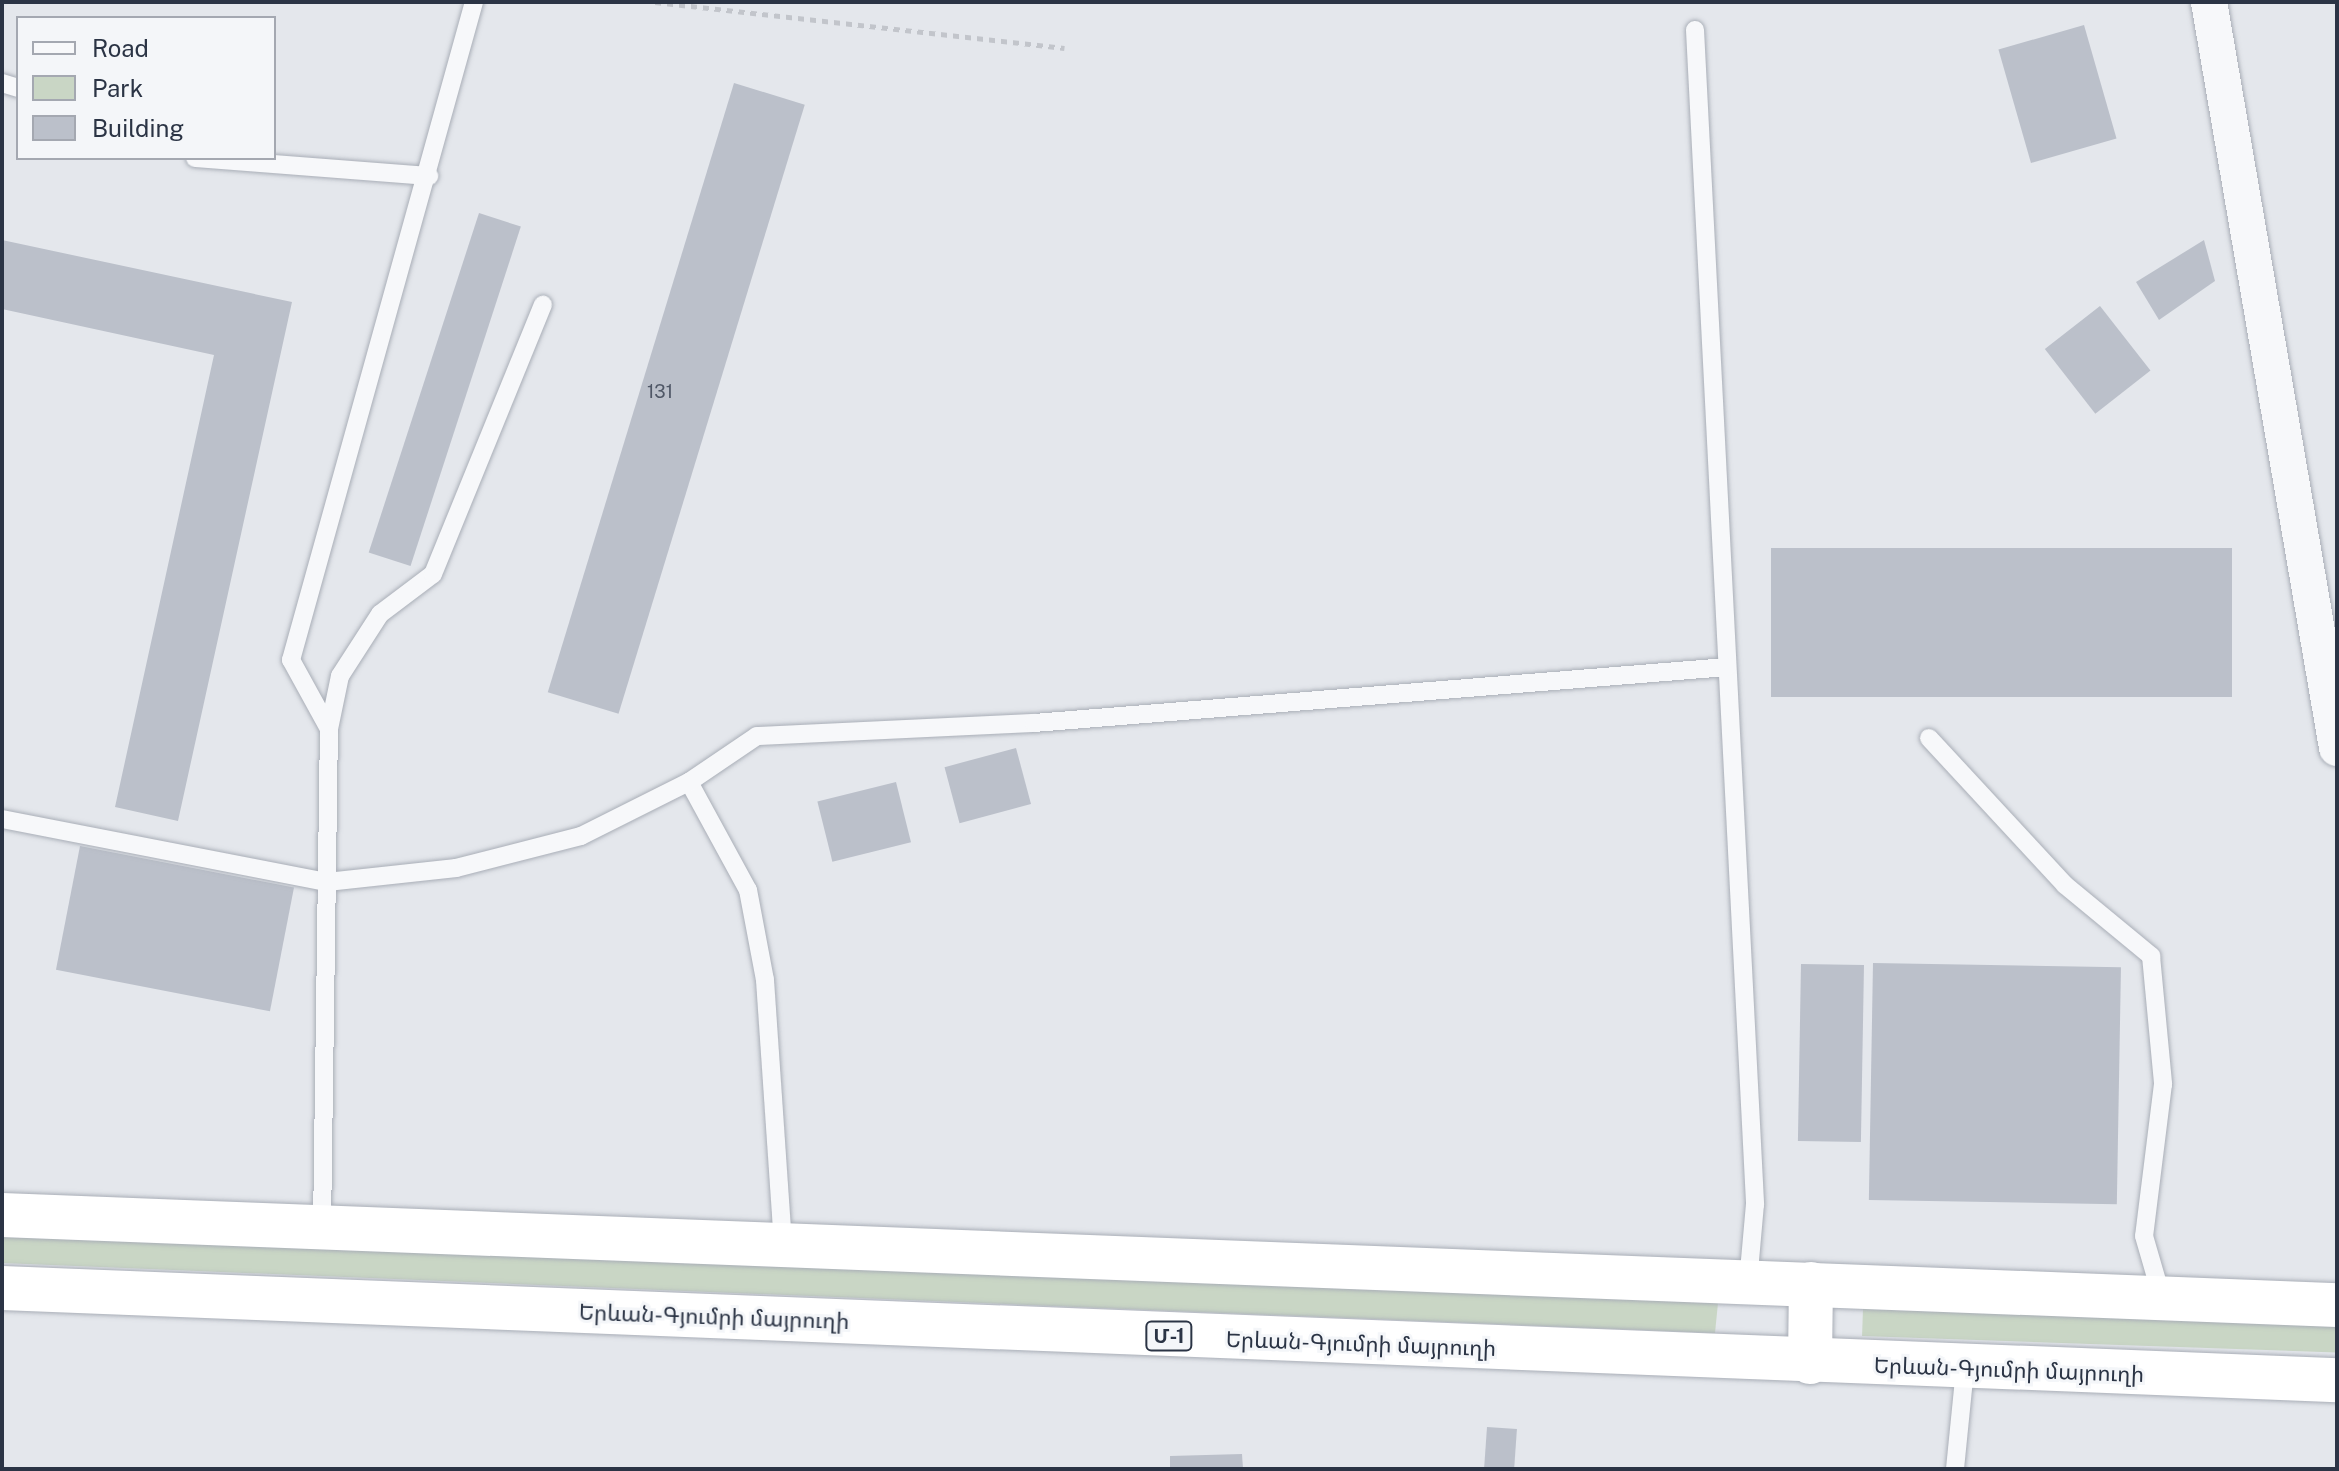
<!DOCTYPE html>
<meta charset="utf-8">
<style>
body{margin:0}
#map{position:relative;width:2339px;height:1471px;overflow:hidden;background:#e4e7ec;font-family:"Public Sans","Noto Sans Armenian",sans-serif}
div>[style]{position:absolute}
.green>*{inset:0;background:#c9d6c5;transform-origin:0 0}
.building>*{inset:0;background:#bbc0ca;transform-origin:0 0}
.path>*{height:5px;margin-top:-2.5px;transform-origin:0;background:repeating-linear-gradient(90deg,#c2c5cb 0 6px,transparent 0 12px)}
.roads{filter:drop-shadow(0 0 2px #a9aeb7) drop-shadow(0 0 2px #a9aeb7)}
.lane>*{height:18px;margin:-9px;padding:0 9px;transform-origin:9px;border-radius:9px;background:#f7f8fa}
.street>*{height:36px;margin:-18px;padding:0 18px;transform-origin:18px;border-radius:18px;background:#f7f8fa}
.highway>*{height:44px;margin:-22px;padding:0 22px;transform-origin:22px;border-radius:22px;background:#fff}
span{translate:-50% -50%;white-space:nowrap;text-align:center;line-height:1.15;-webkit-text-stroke:6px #f4f6f9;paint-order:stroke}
.number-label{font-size:18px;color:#4f5766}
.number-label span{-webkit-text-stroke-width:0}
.shield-label span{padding:2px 6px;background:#f4f6f9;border:2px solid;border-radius:6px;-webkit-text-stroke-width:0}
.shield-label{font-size:20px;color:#2b3445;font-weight:700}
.street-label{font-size:22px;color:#2b3445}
.frame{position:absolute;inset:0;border:4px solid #2b3445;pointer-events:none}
.legend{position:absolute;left:16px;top:16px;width:260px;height:144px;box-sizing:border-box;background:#f4f6f9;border:2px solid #a4a8b1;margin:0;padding:10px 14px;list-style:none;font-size:24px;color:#2b3445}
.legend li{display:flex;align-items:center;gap:16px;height:40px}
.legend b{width:40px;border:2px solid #a4a8b1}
</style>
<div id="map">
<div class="green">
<i style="clip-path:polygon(2px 1237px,638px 1259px,1718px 1303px,1715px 1333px,2px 1263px)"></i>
<i style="left:1863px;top:1309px;width:474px;height:27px;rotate:2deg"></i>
</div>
<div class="building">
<i style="left:2084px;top:25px;width:118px;height:89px;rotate:74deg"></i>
<i style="left:734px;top:83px;width:74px;height:637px;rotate:17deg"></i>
<i style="left:479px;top:213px;width:44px;height:357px;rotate:18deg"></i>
<i style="clip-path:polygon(2px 240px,292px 302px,178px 821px,115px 807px,214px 355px,2px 309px)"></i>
<i style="clip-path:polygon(2204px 240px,2215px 281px,2159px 320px,2136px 282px)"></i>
<i style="left:2100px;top:306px;width:82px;height:70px;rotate:52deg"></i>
<i style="left:1771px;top:548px;width:461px;height:149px"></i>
<i style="left:1016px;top:748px;width:58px;height:74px;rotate:75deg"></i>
<i style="left:896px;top:782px;width:62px;height:81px;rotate:76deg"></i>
<i style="left:80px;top:846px;width:218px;height:126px;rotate:11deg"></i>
<i style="left:1873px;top:963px;width:248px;height:237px;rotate:1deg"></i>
<i style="left:1801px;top:964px;width:63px;height:177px;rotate:1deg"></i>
<i style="left:1487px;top:1427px;width:30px;height:42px;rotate:4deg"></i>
<i style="clip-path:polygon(1242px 1454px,1243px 1469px,1170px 1469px,1170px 1456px)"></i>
</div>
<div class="path">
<i style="left:655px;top:2px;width:412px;rotate:6.4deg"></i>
</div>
<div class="roads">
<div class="lane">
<i style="left:1695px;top:30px;width:1176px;rotate:87.07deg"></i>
<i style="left:1755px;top:1204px;width:78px;rotate:95.1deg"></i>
<i style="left:2px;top:83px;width:17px;rotate:17deg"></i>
<i style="left:195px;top:158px;width:235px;rotate:4.4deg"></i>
<i style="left:329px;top:729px;width:54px;rotate:-78.3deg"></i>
<i style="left:340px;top:676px;width:74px;rotate:-57.2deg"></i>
<i style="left:380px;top:614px;width:66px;rotate:-37deg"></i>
<i style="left:433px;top:574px;width:291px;rotate:-67.8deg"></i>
<i style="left:1929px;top:738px;width:200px;rotate:47.2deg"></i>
<i style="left:2065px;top:885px;width:112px;rotate:39.5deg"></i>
<i style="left:2151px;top:956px;width:129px;rotate:84.6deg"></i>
<i style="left:2163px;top:1084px;width:153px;rotate:97.1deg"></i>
<i style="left:2144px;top:1236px;width:65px;rotate:73.8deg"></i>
<i style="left:689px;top:782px;width:123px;rotate:61.4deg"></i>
<i style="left:748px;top:890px;width:92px;rotate:79.3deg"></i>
<i style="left:765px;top:980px;width:266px;rotate:86.1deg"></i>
<i style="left:2px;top:819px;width:331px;rotate:11deg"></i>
<i style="left:327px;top:882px;width:130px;rotate:-6.2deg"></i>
<i style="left:456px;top:868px;width:129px;rotate:-14.4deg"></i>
<i style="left:581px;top:836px;width:121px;rotate:-26.6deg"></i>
<i style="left:689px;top:782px;width:82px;rotate:-34.1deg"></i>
<i style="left:757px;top:736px;width:277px;rotate:-2.7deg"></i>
<i style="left:1034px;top:723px;width:695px;rotate:-4.62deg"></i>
<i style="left:322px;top:1227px;width:498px;rotate:-89.2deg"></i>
<i style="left:329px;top:729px;width:79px;rotate:-118.8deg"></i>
<i style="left:291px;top:660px;width:683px;rotate:-74.46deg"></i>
<i style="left:1955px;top:1469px;width:100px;rotate:-84.3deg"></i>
</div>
<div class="street">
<i style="left:2209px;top:2px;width:757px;rotate:80.26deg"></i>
</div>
<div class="highway">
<i style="left:2px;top:1215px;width:2337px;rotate:2.21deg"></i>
<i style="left:2px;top:1288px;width:2337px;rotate:2.26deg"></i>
<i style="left:1810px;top:1362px;width:78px;rotate:-89.3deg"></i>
</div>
</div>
<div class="number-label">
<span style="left:660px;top:392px">131</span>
</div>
<div class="shield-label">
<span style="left:1169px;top:1336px">Մ-1</span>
</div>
<div class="street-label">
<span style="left:714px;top:1317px;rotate:2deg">Երևան-Գյումրի մայրուղի</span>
<span style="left:1361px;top:1344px;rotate:2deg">Երևան-Գյումրի մայրուղի</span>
<span style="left:2009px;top:1370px;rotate:2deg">Երևան-Գյումրի մայրուղի</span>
</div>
<div class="frame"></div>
<ul class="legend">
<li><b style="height:10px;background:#f7f8fa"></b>Road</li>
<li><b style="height:22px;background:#c9d6c5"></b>Park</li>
<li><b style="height:22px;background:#bbc0ca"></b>Building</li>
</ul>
</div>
